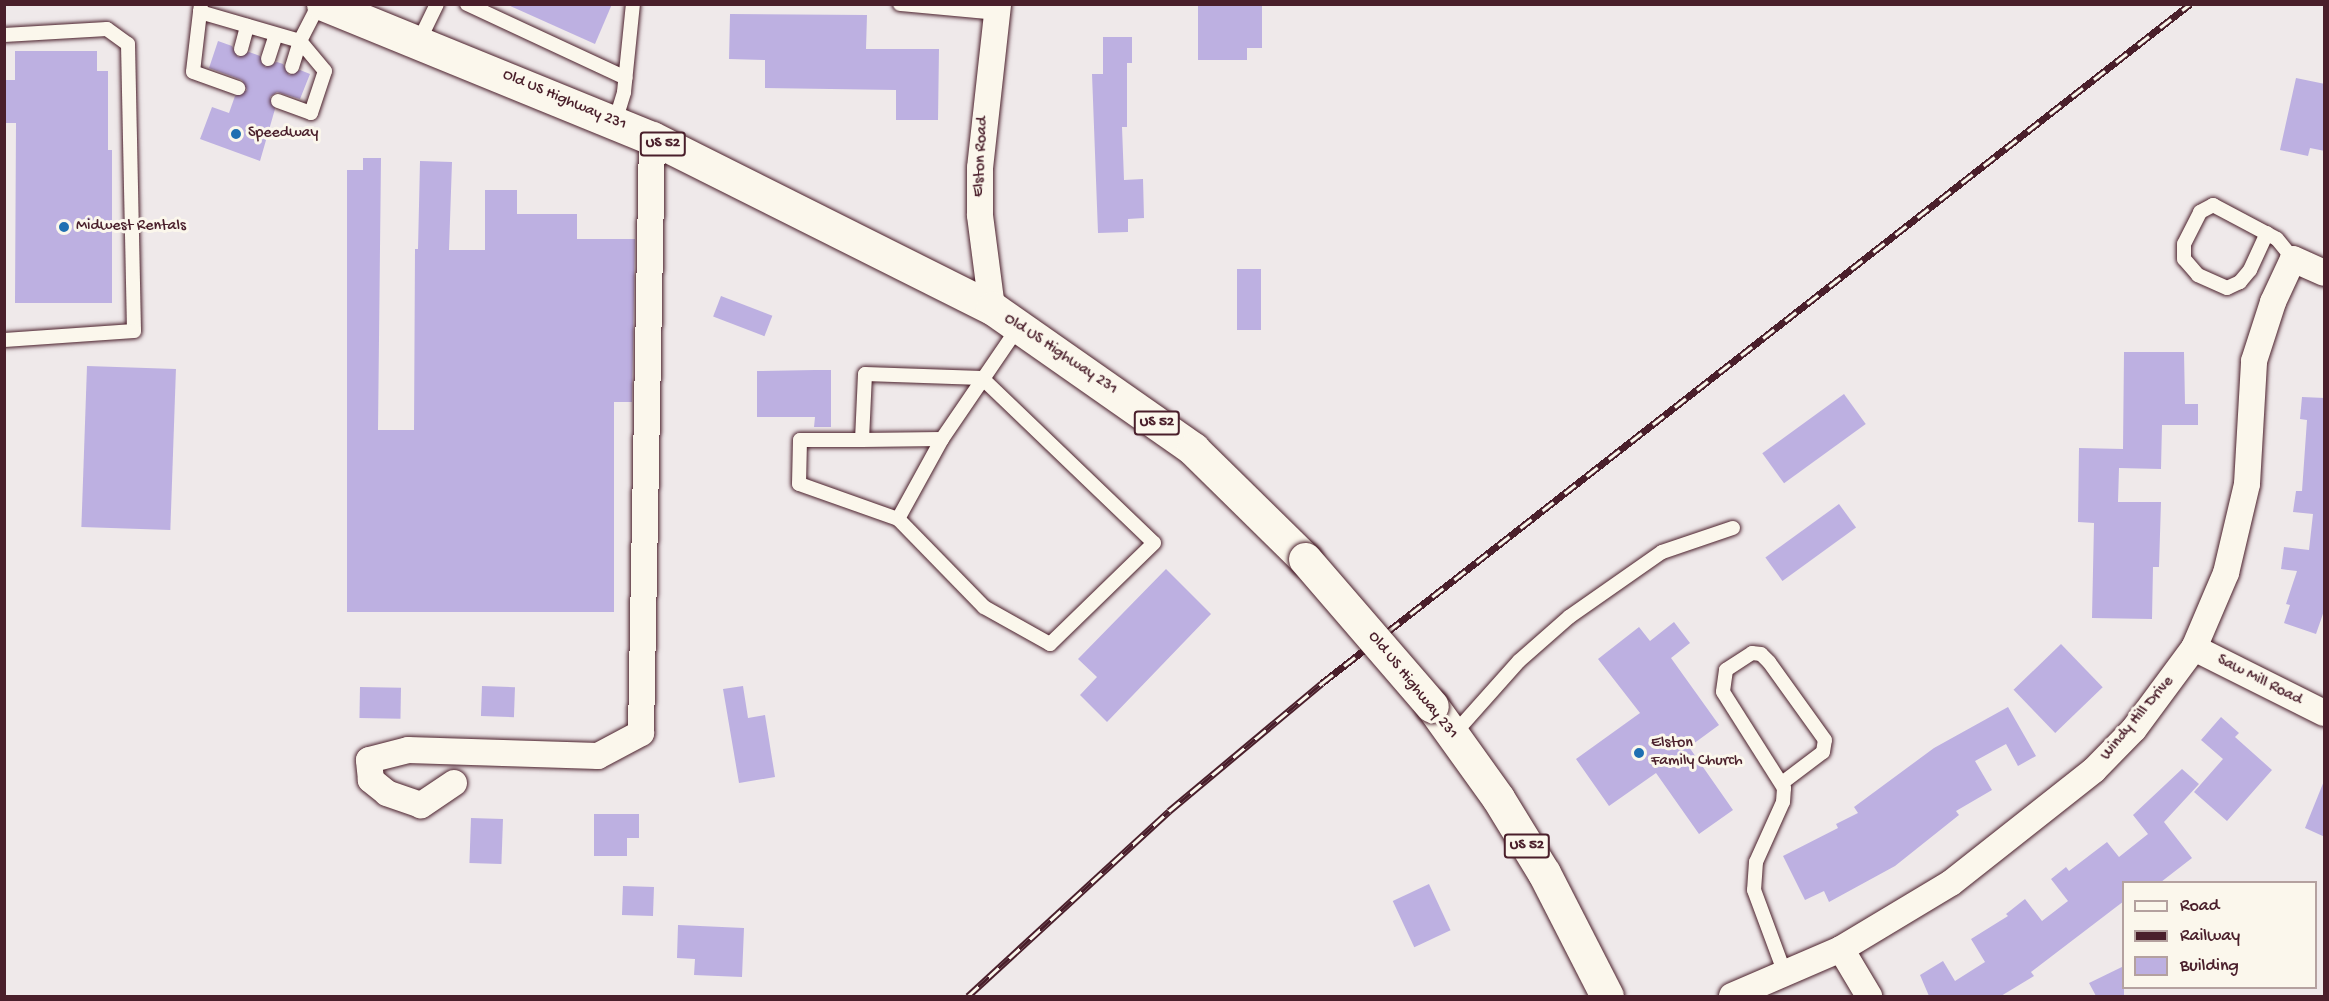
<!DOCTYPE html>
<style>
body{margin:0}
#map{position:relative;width:2329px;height:1001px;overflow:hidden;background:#efe9ea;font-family:"Gochi Hand",sans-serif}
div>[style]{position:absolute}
.building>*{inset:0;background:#bdb0e1;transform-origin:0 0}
.roads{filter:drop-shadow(0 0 2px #4a1f2b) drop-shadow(0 0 2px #4a1f2b)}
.service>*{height:14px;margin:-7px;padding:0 7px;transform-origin:7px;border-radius:7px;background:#fbf7ec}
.minor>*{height:26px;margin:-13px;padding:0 13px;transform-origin:13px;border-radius:13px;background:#fbf7ec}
.primary>*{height:33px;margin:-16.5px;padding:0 16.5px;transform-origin:16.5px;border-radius:16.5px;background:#fbf7ec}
.rail>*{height:7px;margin-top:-3.5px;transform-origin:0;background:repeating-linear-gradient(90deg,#fbf7ec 0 14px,#4a1f2b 0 28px);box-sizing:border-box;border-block:2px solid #4a1f2b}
.bridges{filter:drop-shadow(0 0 2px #4a1f2b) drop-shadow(0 0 2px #4a1f2b)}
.primary-bridge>*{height:33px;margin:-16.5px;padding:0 16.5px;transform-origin:16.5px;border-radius:16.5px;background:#fbf7ec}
.dots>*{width:16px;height:16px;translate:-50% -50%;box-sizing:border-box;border:3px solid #fbf7ec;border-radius:50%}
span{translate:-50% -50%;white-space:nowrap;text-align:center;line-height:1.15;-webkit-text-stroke:6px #fbf7ec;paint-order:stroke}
.shield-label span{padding:2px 4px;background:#fbf7ec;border:2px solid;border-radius:4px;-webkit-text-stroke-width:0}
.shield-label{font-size:15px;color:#4a1f2b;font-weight:700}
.street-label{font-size:16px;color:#4a1f2b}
.poi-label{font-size:16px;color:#4a1f2b}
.left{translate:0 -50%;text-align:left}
.frame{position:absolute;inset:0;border:6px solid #4a1f2b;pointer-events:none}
.legend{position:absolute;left:2122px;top:881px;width:195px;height:108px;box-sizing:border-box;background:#fbf7ec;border:2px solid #b4a19f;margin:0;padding:8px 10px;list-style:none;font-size:18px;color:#4a1f2b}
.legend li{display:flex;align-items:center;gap:12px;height:30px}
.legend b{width:30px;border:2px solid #b4a19f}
</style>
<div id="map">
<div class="building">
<i style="clip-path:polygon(506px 4px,612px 4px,595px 44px)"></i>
<i style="clip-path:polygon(1198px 4px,1262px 4px,1262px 48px,1247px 48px,1247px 60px,1198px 60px)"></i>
<i style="clip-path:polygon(730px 14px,867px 15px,866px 49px,939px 49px,938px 120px,896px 120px,896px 90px,765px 88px,765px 60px,729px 59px)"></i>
<i style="clip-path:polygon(1103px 37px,1132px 37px,1132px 63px,1127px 63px,1127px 127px,1122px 127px,1124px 180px,1143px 179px,1144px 218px,1128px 219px,1128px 232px,1098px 233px,1092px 74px,1103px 74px)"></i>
<i style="clip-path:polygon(218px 41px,232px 46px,238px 57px,249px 52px,260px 56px,265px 67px,277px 62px,283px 64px,289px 75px,300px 70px,310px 74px,300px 99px,277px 92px,270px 97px,275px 109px,260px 161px,200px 139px,212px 107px,229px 113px,235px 96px,247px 90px,242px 80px,209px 68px)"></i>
<i style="clip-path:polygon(15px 51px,97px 51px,97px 71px,108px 71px,108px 150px,112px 150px,112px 303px,15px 303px,16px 123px,5px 123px,5px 80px,15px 80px)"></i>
<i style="clip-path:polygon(2296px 78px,2325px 84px,2325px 151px,2310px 148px,2308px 156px,2280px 150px)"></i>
<i style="clip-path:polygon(363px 158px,381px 158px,378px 430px,414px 430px,415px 249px,418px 249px,420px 161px,452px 162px,449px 250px,485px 250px,485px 190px,517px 190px,517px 214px,577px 214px,577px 239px,635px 239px,632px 402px,614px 402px,614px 612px,347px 612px,347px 170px,363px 170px)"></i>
<i style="left:1237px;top:269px;width:24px;height:61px"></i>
<i style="left:721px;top:296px;width:55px;height:22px;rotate:21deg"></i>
<i style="clip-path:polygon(2124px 352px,2184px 352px,2185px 404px,2198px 404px,2198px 425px,2162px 425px,2161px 469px,2119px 468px,2118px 502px,2161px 502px,2159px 567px,2153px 567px,2152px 619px,2092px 618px,2094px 523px,2078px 522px,2079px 448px,2123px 449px)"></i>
<i style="left:87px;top:366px;width:89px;height:161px;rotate:2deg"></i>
<i style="clip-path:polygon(815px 370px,831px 370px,831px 427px,814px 427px,815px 417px,757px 417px,757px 371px)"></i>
<i style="left:1844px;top:394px;width:37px;height:101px;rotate:54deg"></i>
<i style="clip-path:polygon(2302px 397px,2325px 398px,2325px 608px,2316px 634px,2284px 623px,2290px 605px,2286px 604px,2297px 571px,2281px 569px,2284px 547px,2309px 550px,2313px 514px,2293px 512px,2296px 491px,2302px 491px,2307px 420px,2300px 419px)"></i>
<i style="left:1839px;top:504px;width:29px;height:91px;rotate:54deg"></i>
<i style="clip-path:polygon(1166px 569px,1211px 614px,1107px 722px,1080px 695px,1097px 677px,1078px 659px)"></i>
<i style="clip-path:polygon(1674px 622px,1690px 643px,1671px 658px,1719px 725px,1689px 747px,1733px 810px,1699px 834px,1656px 773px,1609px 806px,1576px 759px,1640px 713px,1598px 659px,1639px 627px,1650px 641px)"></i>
<i style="left:2061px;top:644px;width:60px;height:66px;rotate:46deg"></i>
<i style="left:482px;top:686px;width:33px;height:30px;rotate:2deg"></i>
<i style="clip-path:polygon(743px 686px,748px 718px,765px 715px,775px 777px,739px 783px,723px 689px)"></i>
<i style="left:360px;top:687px;width:41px;height:31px;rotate:1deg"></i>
<i style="clip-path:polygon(2008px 707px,2036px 756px,2018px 766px,2006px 744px,1975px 761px,1992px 790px,1956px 811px,1959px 815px,1895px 866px,1829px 902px,1824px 891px,1805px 900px,1783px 856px,1838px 828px,1836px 824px,1858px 813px,1854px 807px,1934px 748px)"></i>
<i style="clip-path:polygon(2221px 717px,2239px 733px,2235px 737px,2272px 770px,2227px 821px,2194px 792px,2223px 759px,2201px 740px)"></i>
<i style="clip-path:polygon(2182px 769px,2199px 784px,2164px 822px,2192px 858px,2161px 882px,2124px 882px,2124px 901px,2031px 972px,2034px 976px,2001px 996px,1929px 996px,1920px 975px,1943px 961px,1955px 981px,1985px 962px,1971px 939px,2008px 916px,2006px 914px,2025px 899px,2042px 921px,2068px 901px,2051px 879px,2066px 867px,2069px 871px,2107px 842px,2119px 857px,2148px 834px,2133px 815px)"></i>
<i style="clip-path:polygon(2324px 781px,2325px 781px,2325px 837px,2305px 828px)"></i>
<i style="clip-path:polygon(594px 814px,639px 814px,639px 838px,627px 838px,627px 856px,594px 856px)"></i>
<i style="left:471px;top:818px;width:32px;height:45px;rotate:2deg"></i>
<i style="left:1429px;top:884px;width:51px;height:40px;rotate:65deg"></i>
<i style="left:623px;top:886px;width:31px;height:29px;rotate:2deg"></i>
<i style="clip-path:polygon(678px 925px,744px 928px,742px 977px,694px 975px,695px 959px,677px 958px)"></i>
<i style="clip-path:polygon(2124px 966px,2124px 996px,2096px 996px,2089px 983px)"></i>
</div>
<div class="roads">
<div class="service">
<i style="left:201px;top:4px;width:8px;rotate:97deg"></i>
<i style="left:200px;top:12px;width:104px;rotate:16.2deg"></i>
<i style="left:300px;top:41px;width:27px;rotate:107deg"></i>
<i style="left:467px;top:4px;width:175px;rotate:25deg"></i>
<i style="left:900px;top:4px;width:97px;rotate:5.3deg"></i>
<i style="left:200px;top:12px;width:60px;rotate:96.7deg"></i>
<i style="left:193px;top:72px;width:48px;rotate:19.6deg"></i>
<i style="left:4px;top:35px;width:103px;rotate:-3.3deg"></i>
<i style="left:107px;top:29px;width:26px;rotate:36deg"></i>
<i style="left:128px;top:44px;width:287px;rotate:88.8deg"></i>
<i style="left:134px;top:331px;width:130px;rotate:176deg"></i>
<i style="left:419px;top:41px;width:41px;rotate:-64.1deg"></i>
<i style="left:241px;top:49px;width:24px;rotate:-75deg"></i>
<i style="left:268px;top:59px;width:25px;rotate:-72deg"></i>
<i style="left:278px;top:101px;width:35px;rotate:20deg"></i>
<i style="left:311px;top:113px;width:44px;rotate:-71.6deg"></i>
<i style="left:325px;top:71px;width:39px;rotate:-130deg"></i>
<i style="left:300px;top:41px;width:42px;rotate:-62.8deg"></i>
<i style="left:615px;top:122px;width:31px;rotate:-73deg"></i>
<i style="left:624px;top:92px;width:88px;rotate:-84.2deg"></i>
<i style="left:2267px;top:233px;width:41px;rotate:114.7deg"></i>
<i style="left:2250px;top:270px;width:16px;rotate:130deg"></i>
<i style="left:2240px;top:282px;width:14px;rotate:155deg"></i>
<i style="left:2227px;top:288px;width:32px;rotate:-156deg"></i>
<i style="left:2198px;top:275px;width:21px;rotate:-131deg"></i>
<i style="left:2184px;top:259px;width:15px;rotate:-90deg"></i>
<i style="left:2184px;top:244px;width:36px;rotate:-63deg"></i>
<i style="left:2200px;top:212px;width:15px;rotate:-28deg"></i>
<i style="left:2213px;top:205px;width:72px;rotate:28deg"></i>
<i style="left:2277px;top:239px;width:26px;rotate:51deg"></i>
<i style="left:862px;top:440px;width:66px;rotate:-87.4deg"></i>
<i style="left:865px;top:374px;width:117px;rotate:2deg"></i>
<i style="left:982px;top:378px;width:238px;rotate:43.8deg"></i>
<i style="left:1154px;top:543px;width:145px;rotate:135.8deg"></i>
<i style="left:1050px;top:644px;width:76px;rotate:-150.7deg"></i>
<i style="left:984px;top:607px;width:123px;rotate:-134.3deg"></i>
<i style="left:898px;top:519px;width:105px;rotate:-160.5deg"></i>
<i style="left:799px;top:484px;width:44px;rotate:-88.7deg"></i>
<i style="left:800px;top:440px;width:62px"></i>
<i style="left:862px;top:440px;width:80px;rotate:-0.7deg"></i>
<i style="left:898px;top:519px;width:91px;rotate:-61.2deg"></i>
<i style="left:942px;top:439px;width:137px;rotate:-55.7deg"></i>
<i style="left:1453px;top:735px;width:99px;rotate:-48.3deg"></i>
<i style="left:1519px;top:661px;width:67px;rotate:-41.3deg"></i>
<i style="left:1569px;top:617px;width:113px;rotate:-35deg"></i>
<i style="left:1662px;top:552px;width:75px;rotate:-18.7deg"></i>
<i style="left:1782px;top:783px;width:51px;rotate:-37.1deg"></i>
<i style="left:1823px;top:752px;width:12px;rotate:-81deg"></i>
<i style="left:1825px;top:740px;width:96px;rotate:-125.7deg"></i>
<i style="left:1769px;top:662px;width:11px;rotate:-135deg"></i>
<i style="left:1761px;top:654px;width:9px;rotate:-174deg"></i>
<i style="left:1752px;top:653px;width:31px;rotate:147deg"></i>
<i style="left:1726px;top:670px;width:22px;rotate:98deg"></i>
<i style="left:1723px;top:692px;width:114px;rotate:57.6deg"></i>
<i style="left:1784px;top:788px;width:14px;rotate:94deg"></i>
<i style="left:1783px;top:802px;width:66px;rotate:114.2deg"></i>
<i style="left:1756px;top:862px;width:28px;rotate:94deg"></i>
<i style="left:1754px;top:890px;width:90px;rotate:69.7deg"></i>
</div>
<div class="minor">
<i style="left:992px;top:308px;width:94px;rotate:-97.4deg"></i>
<i style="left:980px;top:215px;width:47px;rotate:-90deg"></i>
<i style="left:980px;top:168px;width:165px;rotate:-83.7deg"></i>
<i style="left:2194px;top:648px;width:145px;rotate:26.6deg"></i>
<i style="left:454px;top:783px;width:40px;rotate:146deg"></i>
<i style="left:421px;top:805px;width:36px;rotate:-161deg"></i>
<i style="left:387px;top:793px;width:21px;rotate:-141deg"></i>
<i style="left:371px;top:780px;width:20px;rotate:-96deg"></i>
<i style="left:369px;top:760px;width:40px;rotate:-14.4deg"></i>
<i style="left:408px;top:750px;width:190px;rotate:1.8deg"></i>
<i style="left:598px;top:756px;width:49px;rotate:-28.1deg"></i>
<i style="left:641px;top:733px;width:595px;rotate:-88.94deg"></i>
<i style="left:1841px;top:949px;width:55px;rotate:59.2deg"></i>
<i style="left:1732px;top:996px;width:119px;rotate:-23.3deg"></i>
<i style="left:1841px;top:949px;width:128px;rotate:-31deg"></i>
<i style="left:1951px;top:883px;width:182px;rotate:-38.3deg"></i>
<i style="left:2094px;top:770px;width:57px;rotate:-45.7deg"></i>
<i style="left:2134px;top:729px;width:101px;rotate:-53.5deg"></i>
<i style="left:2194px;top:648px;width:82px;rotate:-66.9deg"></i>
<i style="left:2226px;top:573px;width:91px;rotate:-76.7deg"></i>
<i style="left:2247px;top:484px;width:123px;rotate:-86.7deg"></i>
<i style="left:2254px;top:361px;width:62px;rotate:-72.1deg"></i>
<i style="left:2273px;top:302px;width:47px;rotate:-65.1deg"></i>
<i style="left:2293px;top:259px;width:34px;rotate:24deg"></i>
</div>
<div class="primary">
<i style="left:323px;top:4px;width:355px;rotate:22.2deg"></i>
<i style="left:652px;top:138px;width:380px;rotate:26.6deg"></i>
<i style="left:992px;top:308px;width:246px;rotate:35deg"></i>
<i style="left:1193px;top:449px;width:157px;rotate:44.5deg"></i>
<i style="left:1432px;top:706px;width:113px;rotate:54.3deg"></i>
<i style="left:1498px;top:798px;width:88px;rotate:58.5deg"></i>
<i style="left:1544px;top:873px;width:138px;rotate:62.9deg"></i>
</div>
</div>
<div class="rail">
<i style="left:968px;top:996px;width:273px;rotate:-42.6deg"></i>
<i style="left:1169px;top:811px;width:199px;rotate:-39.9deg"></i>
<i style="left:1322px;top:683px;width:1102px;rotate:-38.03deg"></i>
</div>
<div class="bridges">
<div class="primary-bridge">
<i style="left:1305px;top:559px;width:194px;rotate:49.2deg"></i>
</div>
</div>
<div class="dots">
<i style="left:236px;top:134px;background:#1f6fb2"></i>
<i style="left:64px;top:227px;background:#1f6fb2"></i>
<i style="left:1639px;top:753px;background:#1f6fb2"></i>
</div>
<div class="shield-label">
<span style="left:663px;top:144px">US 52</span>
<span style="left:1157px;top:423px">US 52</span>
<span style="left:1527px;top:846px">US 52</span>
</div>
<div class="street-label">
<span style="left:564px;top:101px;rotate:23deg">Old US Highway 231</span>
<span style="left:982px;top:157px;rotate:-87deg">Elston Road</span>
<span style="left:1060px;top:355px;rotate:34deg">Old US Highway 231</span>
<span style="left:2259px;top:681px;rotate:27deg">Saw Mill Road</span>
<span style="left:1412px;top:686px;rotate:51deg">Old US Highway 231</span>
<span style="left:2138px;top:719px;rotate:-50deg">Windy Hill Drive</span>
</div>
<div class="poi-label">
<span class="left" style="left:248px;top:134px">Speedway</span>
<span class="left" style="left:76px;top:227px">Midwest Rentals</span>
<span class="left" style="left:1651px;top:753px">Elston<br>Family Church</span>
</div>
<div class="frame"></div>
<ul class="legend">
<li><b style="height:8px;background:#fbf7ec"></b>Road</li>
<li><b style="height:8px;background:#4a1f2b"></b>Railway</li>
<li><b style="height:16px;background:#bdb0e1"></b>Building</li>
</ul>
</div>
